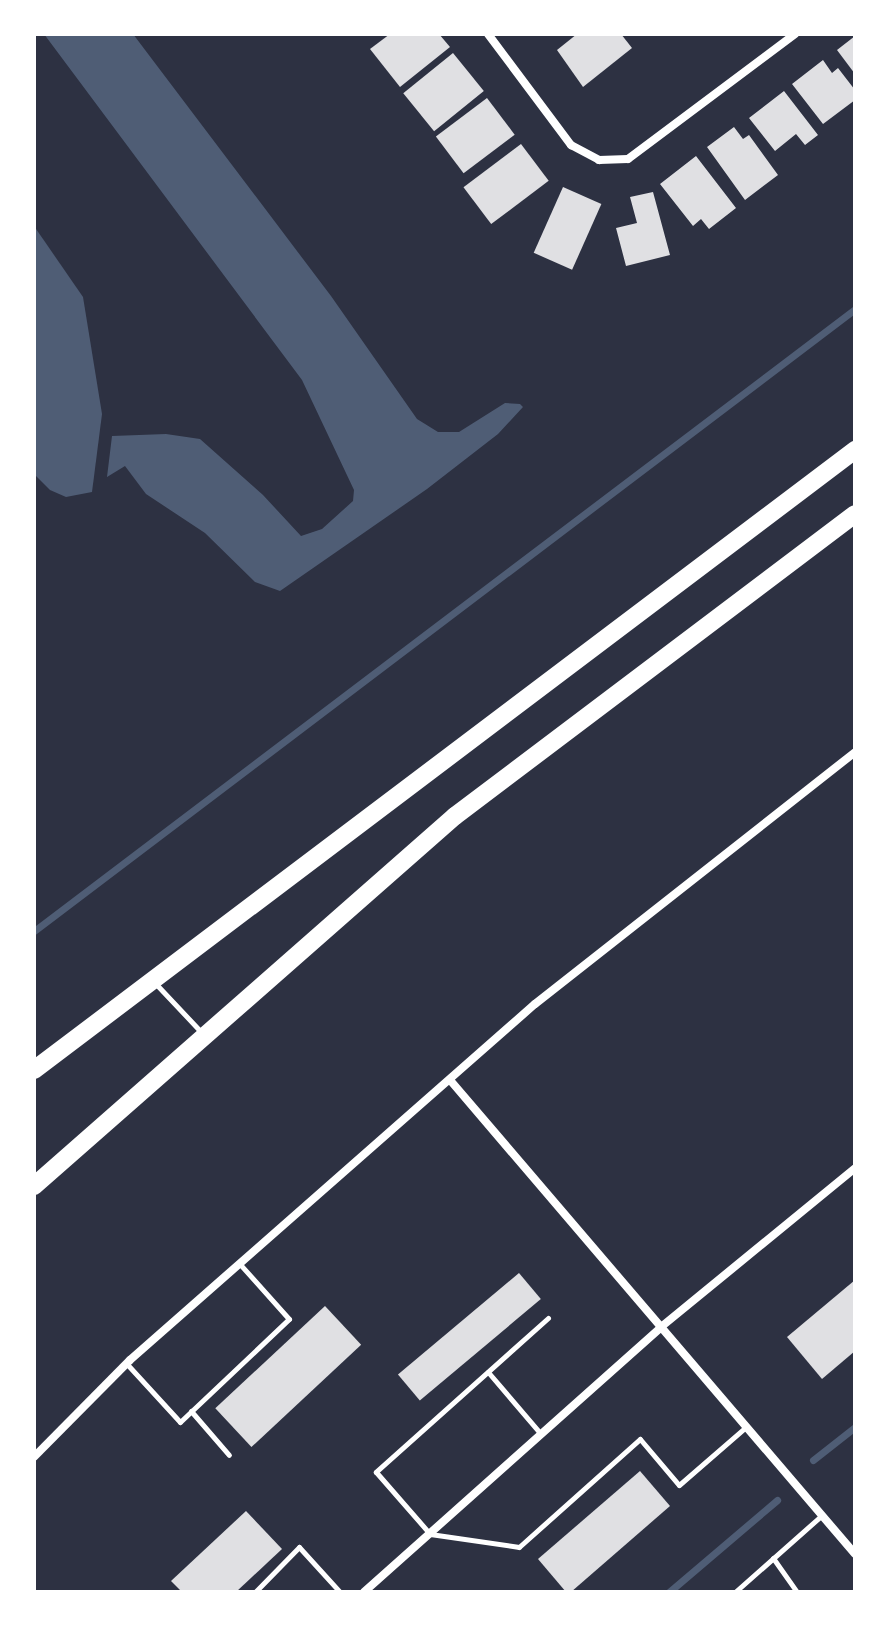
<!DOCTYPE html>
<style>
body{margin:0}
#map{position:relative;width:889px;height:1626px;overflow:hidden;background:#2d3142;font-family:"Space Grotesk",sans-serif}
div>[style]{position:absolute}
.water>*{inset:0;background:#4f5d75}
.stream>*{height:7px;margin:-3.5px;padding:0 3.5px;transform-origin:3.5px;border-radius:3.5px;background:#4f5d75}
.building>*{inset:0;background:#e0e0e3;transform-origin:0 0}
.service>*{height:5px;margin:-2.5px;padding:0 2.5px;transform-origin:2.5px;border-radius:2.5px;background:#fff}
.minor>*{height:8px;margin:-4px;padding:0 4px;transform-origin:4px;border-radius:4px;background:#fff}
.motorway>*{height:18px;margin:-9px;padding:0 9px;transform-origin:9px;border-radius:9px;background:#fff}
span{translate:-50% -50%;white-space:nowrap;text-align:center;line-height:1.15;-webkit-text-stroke:6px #fff;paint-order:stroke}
.frame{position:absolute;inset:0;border:36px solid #fff;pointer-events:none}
</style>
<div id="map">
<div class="water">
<i style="clip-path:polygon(44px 34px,133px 34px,331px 296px,417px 419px,438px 432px,459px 432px,505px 403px,520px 404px,523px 407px,498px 434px,427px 489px,280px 591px,255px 582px,205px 533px,146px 494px,125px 466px,107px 477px,112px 436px,166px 434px,200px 439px,263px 495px,301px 536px,322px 529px,353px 501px,354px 490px,302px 380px)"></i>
<i style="clip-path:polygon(34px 226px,83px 297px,102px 414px,92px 492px,66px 497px,50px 490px,34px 474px)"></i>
</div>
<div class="stream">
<i style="left:34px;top:931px;width:1030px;rotate:-37.15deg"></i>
<i style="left:813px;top:1460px;width:53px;rotate:-38.2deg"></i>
<i style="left:669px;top:1592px;width:142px;rotate:-40.4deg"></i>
</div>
<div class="building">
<i style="clip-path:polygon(390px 34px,439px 34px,450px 47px,400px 87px,370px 49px)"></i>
<i style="clip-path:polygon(577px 34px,621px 34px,632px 48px,583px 87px,557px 50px)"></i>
<i style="clip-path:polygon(855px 36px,855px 74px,837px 50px)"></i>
<i style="left:453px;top:53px;width:49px;height:64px;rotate:51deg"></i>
<i style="clip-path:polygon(823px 60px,832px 73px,838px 68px,855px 90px,855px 100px,823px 124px,792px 84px)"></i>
<i style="clip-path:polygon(784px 91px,818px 135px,805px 145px,796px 134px,775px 151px,749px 118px)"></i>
<i style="left:487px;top:98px;width:46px;height:64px;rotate:53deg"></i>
<i style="clip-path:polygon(734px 127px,743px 139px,749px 135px,778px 175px,745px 200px,707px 147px)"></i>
<i style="left:521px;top:144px;width:46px;height:72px;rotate:53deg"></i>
<i style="clip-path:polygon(696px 156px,736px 208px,709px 229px,701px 219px,693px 226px,660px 184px)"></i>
<i style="left:563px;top:187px;width:42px;height:72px;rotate:24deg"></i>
<i style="clip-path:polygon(653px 192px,670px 255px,626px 266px,616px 228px,637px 223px,630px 197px)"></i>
<i style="left:519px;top:1273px;width:34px;height:158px;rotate:50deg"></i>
<i style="clip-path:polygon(855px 1280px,855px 1351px,822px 1379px,787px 1337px)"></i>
<i style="left:325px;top:1306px;width:53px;height:150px;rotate:47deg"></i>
<i style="clip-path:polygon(640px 1471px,670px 1506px,571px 1592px,566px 1592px,538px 1559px)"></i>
<i style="clip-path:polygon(246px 1511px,282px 1549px,236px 1592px,182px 1592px,171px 1581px)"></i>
</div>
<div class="service">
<i style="left:155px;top:983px;width:70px;rotate:46.7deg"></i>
<i style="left:548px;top:1318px;width:231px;rotate:138.2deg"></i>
<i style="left:376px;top:1472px;width:82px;rotate:48.9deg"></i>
<i style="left:430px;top:1534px;width:90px;rotate:8.3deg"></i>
<i style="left:519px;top:1547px;width:162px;rotate:-41.8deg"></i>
<i style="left:640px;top:1439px;width:60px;rotate:49.7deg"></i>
<i style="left:679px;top:1485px;width:89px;rotate:-40.9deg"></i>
<i style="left:126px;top:1363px;width:80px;rotate:47.5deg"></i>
<i style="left:180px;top:1422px;width:150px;rotate:-43.4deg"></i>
<i style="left:289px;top:1319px;width:75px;rotate:-131.8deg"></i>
<i style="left:488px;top:1372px;width:82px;rotate:49.5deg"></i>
<i style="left:191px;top:1411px;width:58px;rotate:49.2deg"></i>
<i style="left:773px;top:1558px;width:42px;rotate:54.8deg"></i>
<i style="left:255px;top:1592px;width:63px;rotate:-45.6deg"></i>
<i style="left:299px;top:1547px;width:61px;rotate:47.7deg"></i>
<i style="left:735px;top:1592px;width:115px;rotate:-41.5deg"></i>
</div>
<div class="minor">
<i style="left:488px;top:34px;width:139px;rotate:53.2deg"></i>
<i style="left:571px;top:145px;width:32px;rotate:28deg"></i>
<i style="left:599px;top:160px;width:29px;rotate:-2deg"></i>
<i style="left:628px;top:159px;width:209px;rotate:-36.8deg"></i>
<i style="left:450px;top:1080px;width:623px;rotate:49.49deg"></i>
<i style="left:34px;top:1457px;width:136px;rotate:-45.3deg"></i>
<i style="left:130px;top:1360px;width:539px;rotate:-41.32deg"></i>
<i style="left:535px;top:1004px;width:407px;rotate:-38.2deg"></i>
<i style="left:364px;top:1592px;width:398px;rotate:-41.7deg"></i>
<i style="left:661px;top:1327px;width:251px;rotate:-39.3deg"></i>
</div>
<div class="motorway">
<i style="left:34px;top:1070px;width:1029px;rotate:-37.06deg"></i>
<i style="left:34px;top:1186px;width:560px;rotate:-41.31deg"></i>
<i style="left:455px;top:816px;width:501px;rotate:-37.05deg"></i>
</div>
<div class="frame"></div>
</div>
